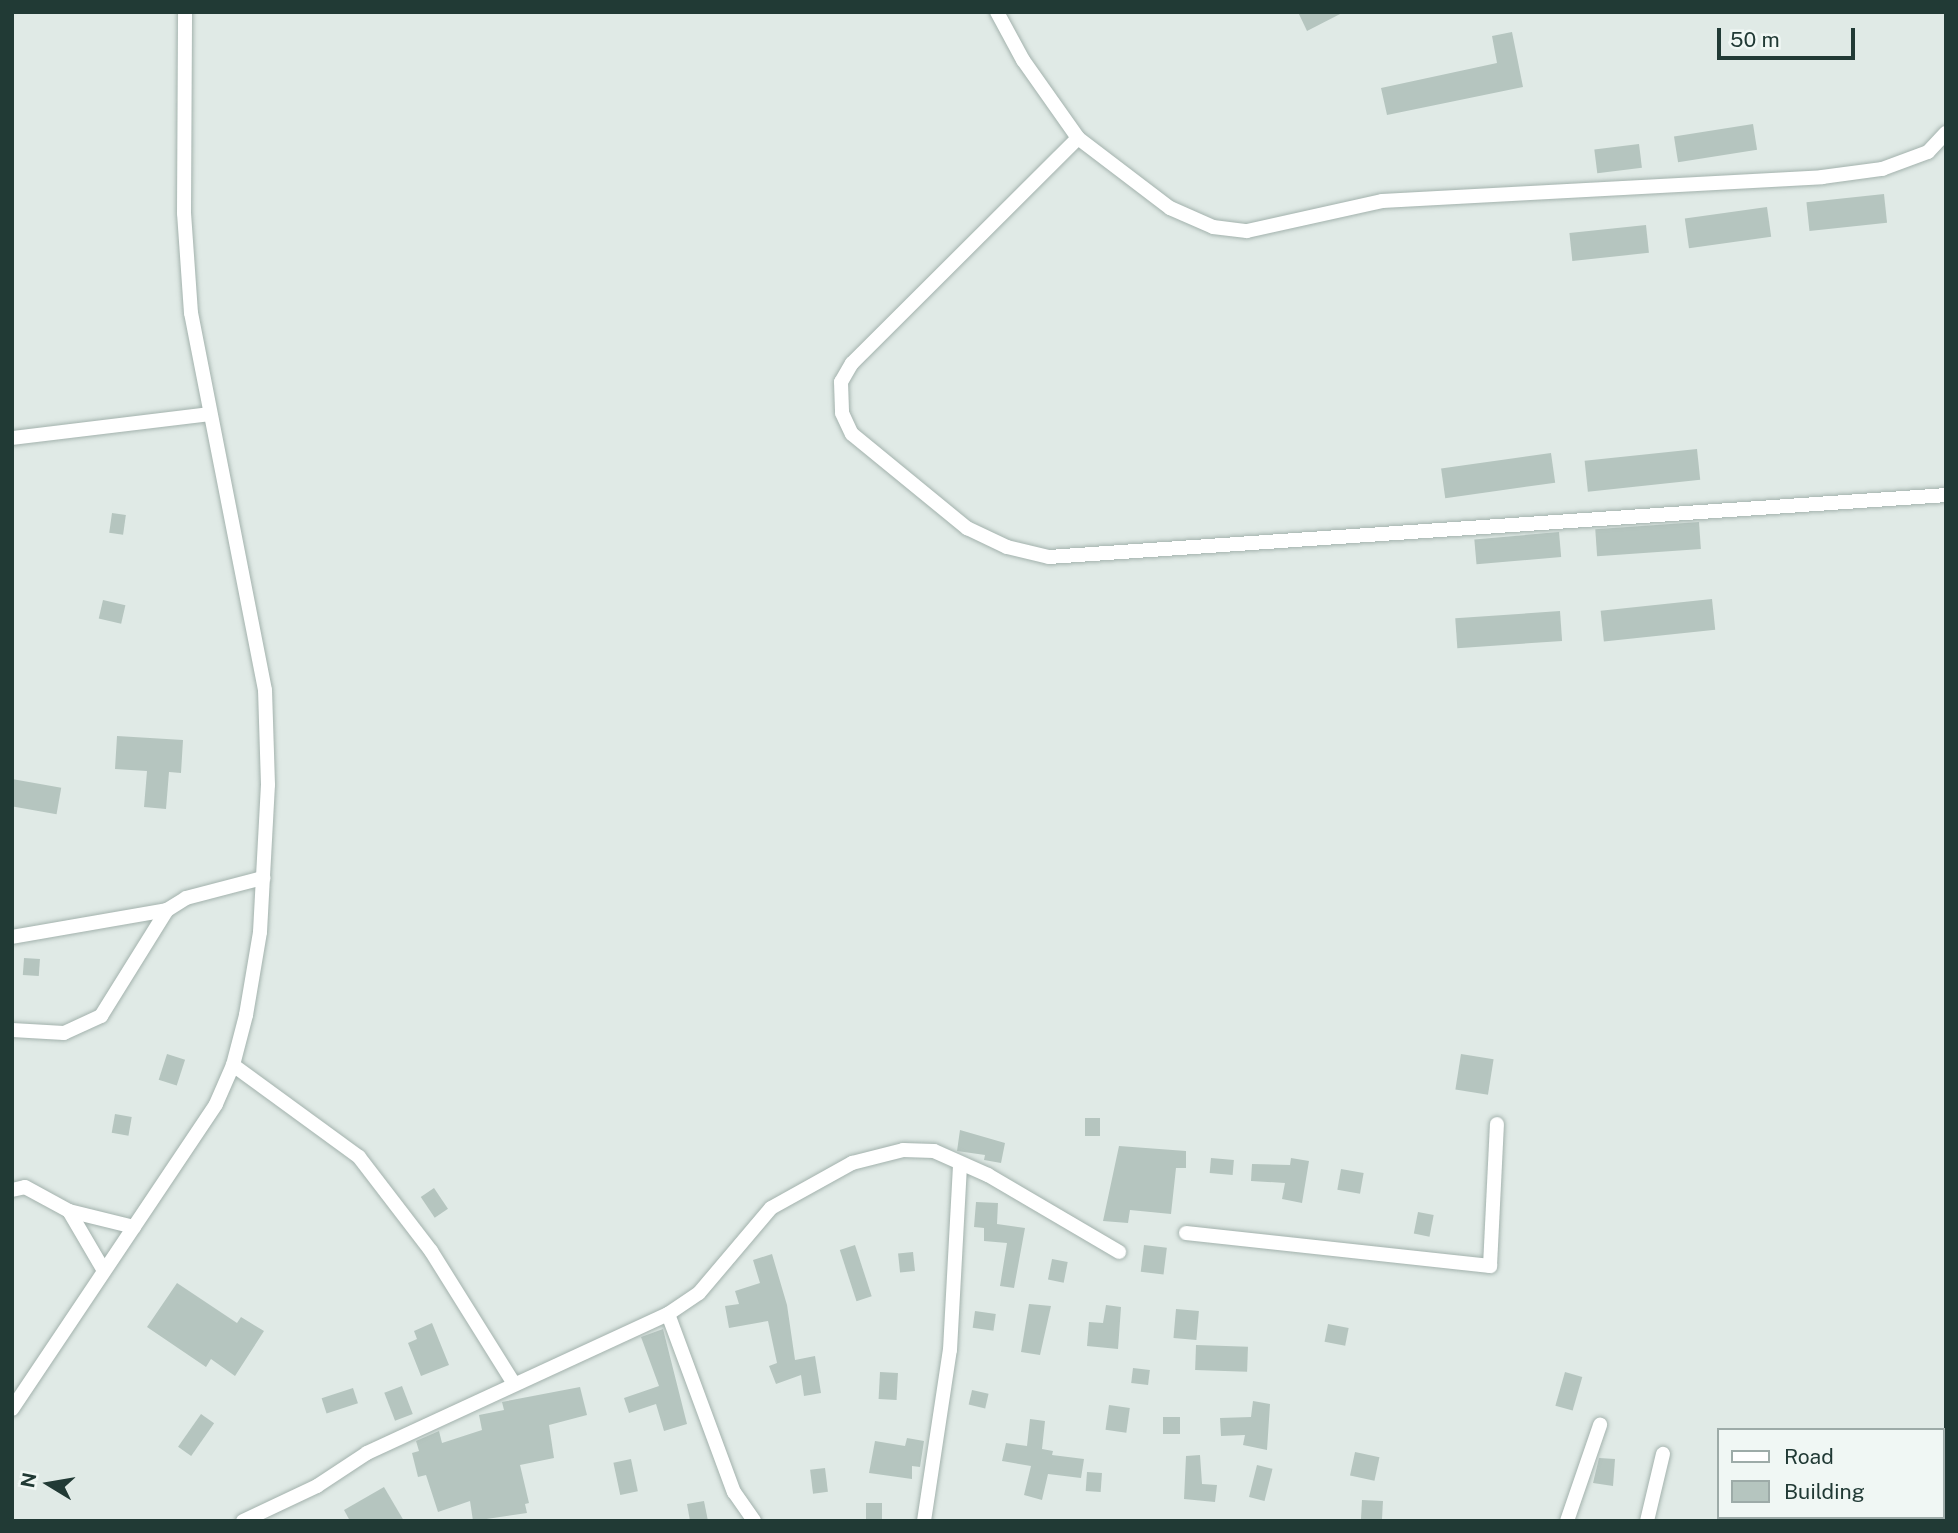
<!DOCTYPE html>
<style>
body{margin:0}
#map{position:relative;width:1958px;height:1533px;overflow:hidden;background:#e0eae6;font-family:"Public Sans",sans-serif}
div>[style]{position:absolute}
.building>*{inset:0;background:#b5c5bf;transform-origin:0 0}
.roads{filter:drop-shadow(0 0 2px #a3b2ad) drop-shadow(0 0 2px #a3b2ad)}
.street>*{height:14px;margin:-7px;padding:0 7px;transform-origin:7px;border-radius:7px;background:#fff}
span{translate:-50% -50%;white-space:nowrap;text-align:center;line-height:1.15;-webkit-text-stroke:5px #f0f7f4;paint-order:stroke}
.frame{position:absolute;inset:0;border:14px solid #213a35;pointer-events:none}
.legend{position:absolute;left:1717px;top:1428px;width:228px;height:91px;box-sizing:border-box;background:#f0f7f4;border:2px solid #9daba8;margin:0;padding:9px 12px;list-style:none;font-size:21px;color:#213a35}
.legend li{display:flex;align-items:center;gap:14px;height:35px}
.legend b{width:35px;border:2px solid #9daba8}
.north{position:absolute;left:14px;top:1449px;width:70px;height:70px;-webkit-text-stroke:5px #f0f7f4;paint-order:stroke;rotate:281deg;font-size:19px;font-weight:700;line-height:28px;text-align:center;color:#213a35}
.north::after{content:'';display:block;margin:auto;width:24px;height:32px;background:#213a35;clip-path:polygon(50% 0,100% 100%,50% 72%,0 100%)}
.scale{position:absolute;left:1717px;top:28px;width:138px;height:32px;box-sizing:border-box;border:4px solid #213a35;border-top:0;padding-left:9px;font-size:21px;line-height:24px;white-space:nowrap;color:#213a35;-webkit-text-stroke:5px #f0f7f4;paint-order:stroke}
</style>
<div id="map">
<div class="building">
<i style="clip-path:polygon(1298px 12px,1344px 12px,1307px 31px)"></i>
<i style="clip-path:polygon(1512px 32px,1523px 87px,1387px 115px,1381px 88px,1497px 63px,1492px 36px)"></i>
<i style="left:1753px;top:124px;width:26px;height:80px;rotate:81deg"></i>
<i style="left:1639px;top:144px;width:24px;height:45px;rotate:83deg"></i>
<i style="left:1884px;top:194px;width:29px;height:78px;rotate:84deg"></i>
<i style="left:1767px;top:207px;width:30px;height:83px;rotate:82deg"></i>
<i style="left:1646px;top:225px;width:28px;height:77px;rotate:84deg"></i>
<i style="left:1697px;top:449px;width:31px;height:113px;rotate:84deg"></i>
<i style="left:1551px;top:453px;width:30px;height:111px;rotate:82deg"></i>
<i style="left:112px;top:513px;width:14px;height:20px;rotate:8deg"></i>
<i style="left:1699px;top:522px;width:27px;height:104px;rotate:86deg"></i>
<i style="left:1559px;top:532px;width:25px;height:85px;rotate:85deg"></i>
<i style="left:1712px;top:599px;width:31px;height:112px;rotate:84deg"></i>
<i style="left:103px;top:600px;width:23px;height:19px;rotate:13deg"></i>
<i style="left:1560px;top:611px;width:30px;height:105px;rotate:86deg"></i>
<i style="clip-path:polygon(117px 736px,183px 740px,181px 773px,169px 772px,166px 809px,144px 807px,147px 771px,115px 769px)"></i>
<i style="left:12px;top:779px;width:50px;height:27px;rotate:10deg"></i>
<i style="left:24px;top:958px;width:16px;height:17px;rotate:4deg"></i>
<i style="left:167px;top:1054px;width:19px;height:27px;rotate:18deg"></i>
<i style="left:1461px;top:1054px;width:33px;height:36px;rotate:9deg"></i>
<i style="left:115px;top:1114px;width:17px;height:19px;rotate:10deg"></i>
<i style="left:1085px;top:1118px;width:15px;height:18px"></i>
<i style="clip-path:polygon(960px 1130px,1005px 1143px,1001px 1163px,984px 1160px,985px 1155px,957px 1151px)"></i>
<i style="clip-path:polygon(1119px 1146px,1186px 1151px,1186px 1168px,1176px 1168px,1171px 1214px,1130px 1210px,1128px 1223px,1103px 1221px)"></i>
<i style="left:1211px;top:1158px;width:23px;height:15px;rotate:5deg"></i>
<i style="clip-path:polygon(1291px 1158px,1309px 1161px,1302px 1203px,1282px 1199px,1285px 1183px,1251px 1181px,1252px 1164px,1290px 1165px)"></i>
<i style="left:1341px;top:1169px;width:23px;height:21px;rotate:10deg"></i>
<i style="left:434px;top:1188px;width:25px;height:16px;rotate:56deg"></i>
<i style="clip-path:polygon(976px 1202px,998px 1203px,997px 1224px,1025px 1228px,1014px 1288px,1000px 1286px,1007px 1243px,984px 1241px,984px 1228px,974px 1227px)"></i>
<i style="left:1418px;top:1212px;width:16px;height:22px;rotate:11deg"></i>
<i style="left:855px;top:1245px;width:54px;height:16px;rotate:72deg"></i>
<i style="left:1144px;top:1245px;width:23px;height:27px;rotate:7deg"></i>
<i style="left:913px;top:1252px;width:19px;height:15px;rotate:84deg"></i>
<i style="clip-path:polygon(772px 1254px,787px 1305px,795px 1360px,815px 1356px,821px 1393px,804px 1396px,801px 1375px,776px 1384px,769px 1366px,777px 1363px,768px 1321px,729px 1328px,725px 1306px,739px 1304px,735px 1291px,760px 1283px,753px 1260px)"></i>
<i style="left:1052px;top:1259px;width:16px;height:21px;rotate:11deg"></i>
<i style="clip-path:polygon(177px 1283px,237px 1323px,241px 1317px,264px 1331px,235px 1376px,211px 1359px,206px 1367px,147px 1327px)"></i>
<i style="clip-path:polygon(1029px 1304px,1051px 1306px,1040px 1355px,1021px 1352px)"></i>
<i style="clip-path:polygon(1106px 1305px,1121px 1307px,1118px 1349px,1087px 1346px,1089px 1322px,1103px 1323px)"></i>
<i style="left:1176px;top:1309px;width:23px;height:29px;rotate:5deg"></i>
<i style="left:975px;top:1311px;width:21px;height:17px;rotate:8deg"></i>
<i style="clip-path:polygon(432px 1323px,449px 1365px,421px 1376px,408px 1343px,417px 1339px,414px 1331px)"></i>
<i style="left:1328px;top:1324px;width:21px;height:18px;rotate:11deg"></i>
<i style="clip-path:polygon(663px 1329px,687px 1424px,664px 1431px,656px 1404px,629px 1413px,624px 1398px,659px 1386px,641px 1337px)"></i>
<i style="left:1196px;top:1345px;width:52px;height:25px;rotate:2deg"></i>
<i style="left:1133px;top:1368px;width:17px;height:15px;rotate:7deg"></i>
<i style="left:880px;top:1372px;width:18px;height:27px;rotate:3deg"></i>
<i style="left:1565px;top:1372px;width:18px;height:35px;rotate:16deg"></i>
<i style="left:402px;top:1386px;width:30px;height:19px;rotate:69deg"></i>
<i style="clip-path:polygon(580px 1387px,587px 1415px,549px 1425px,554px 1458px,520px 1465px,529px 1503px,525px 1504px,527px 1513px,473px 1521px,470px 1501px,438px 1512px,426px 1475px,418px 1477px,412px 1453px,419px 1451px,416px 1441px,439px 1431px,442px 1443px,482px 1430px,479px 1415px,504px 1410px,502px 1402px)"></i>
<i style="left:353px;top:1388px;width:16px;height:33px;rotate:72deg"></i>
<i style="left:972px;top:1390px;width:17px;height:15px;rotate:13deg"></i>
<i style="clip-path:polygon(1253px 1401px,1270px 1404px,1267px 1450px,1243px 1445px,1245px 1435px,1221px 1436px,1220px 1418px,1251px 1417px)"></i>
<i style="left:1109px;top:1405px;width:21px;height:25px;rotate:8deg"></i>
<i style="left:201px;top:1414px;width:16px;height:40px;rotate:35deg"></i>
<i style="left:1163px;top:1417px;width:17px;height:17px"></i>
<i style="clip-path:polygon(1030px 1419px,1045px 1421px,1042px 1449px,1053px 1451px,1052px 1455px,1084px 1459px,1081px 1478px,1048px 1474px,1042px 1500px,1024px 1495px,1031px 1466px,1002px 1461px,1006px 1443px,1027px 1446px)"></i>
<i style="clip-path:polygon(907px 1438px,924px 1441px,920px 1467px,912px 1466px,912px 1479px,869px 1473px,875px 1441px,905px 1446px)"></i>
<i style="left:1355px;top:1452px;width:25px;height:24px;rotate:12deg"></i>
<i style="clip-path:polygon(1200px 1455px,1202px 1484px,1217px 1485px,1215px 1502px,1184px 1499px,1186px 1456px)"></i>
<i style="clip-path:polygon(1599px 1458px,1615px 1459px,1613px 1486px,1593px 1483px)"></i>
<i style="left:631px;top:1459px;width:33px;height:18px;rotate:78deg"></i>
<i style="left:1257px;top:1465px;width:16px;height:33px;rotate:14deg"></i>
<i style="left:825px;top:1468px;width:24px;height:15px;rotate:83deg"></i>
<i style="left:1087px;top:1472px;width:15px;height:19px;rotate:4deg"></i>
<i style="clip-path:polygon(384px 1487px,404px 1521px,350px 1521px,344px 1510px)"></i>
<i style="left:1362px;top:1500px;width:21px;height:21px;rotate:3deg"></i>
<i style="clip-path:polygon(704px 1501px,708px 1521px,690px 1521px,687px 1504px)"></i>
<i style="left:866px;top:1503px;width:16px;height:18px"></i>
</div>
<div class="roads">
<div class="street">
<i style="left:997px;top:12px;width:55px;rotate:61.6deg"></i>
<i style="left:1023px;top:60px;width:95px;rotate:54.8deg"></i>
<i style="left:1078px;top:138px;width:116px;rotate:37.3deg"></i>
<i style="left:1170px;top:208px;width:47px;rotate:23.8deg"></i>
<i style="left:1213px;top:227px;width:34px;rotate:7deg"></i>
<i style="left:1247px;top:231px;width:138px;rotate:-12.5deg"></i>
<i style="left:1382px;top:201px;width:441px;rotate:-3.1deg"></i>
<i style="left:1822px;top:177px;width:61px;rotate:-7.6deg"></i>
<i style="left:1882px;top:169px;width:49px;rotate:-20.3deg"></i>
<i style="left:1928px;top:152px;width:26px;rotate:-47deg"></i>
<i style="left:1078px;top:138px;width:319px;rotate:135.1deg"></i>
<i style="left:852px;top:363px;width:22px;rotate:120deg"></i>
<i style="left:841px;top:382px;width:31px;rotate:88deg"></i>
<i style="left:842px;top:413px;width:23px;rotate:65deg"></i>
<i style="left:852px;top:434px;width:149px;rotate:39.3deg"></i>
<i style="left:967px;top:528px;width:44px;rotate:25.4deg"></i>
<i style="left:1007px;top:547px;width:43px;rotate:13.4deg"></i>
<i style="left:1049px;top:557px;width:899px;rotate:-3.95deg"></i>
<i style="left:12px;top:438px;width:199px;rotate:-6.9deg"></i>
<i style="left:12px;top:937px;width:157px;rotate:-9.9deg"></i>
<i style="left:12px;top:1030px;width:52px;rotate:3.3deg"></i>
<i style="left:64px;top:1033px;width:41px;rotate:-24.7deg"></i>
<i style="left:101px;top:1016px;width:125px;rotate:-58.1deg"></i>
<i style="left:167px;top:910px;width:22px;rotate:-32deg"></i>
<i style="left:186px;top:898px;width:80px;rotate:-14.6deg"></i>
<i style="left:233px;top:1065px;width:156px;rotate:36.1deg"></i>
<i style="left:359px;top:1157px;width:118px;rotate:52.5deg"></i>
<i style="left:431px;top:1251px;width:157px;rotate:58deg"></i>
<i style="left:12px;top:1190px;width:13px;rotate:-13deg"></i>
<i style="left:25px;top:1187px;width:50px;rotate:28.6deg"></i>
<i style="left:69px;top:1211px;width:67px;rotate:13.8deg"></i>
<i style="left:69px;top:1211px;width:69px;rotate:59.7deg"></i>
<i style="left:1186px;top:1233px;width:306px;rotate:6.2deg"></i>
<i style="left:1490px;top:1266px;width:142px;rotate:-87.2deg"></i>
<i style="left:668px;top:1314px;width:190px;rotate:69.7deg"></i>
<i style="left:734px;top:1492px;width:35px;rotate:55deg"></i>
<i style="left:12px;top:1409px;width:367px;rotate:-56.2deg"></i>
<i style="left:216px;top:1104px;width:43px;rotate:-66.4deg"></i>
<i style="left:233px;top:1065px;width:52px;rotate:-75.4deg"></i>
<i style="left:246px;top:1015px;width:84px;rotate:-80.4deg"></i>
<i style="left:260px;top:932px;width:147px;rotate:-86.9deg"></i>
<i style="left:268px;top:785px;width:95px;rotate:-91.8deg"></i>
<i style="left:265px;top:690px;width:384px;rotate:-101.1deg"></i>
<i style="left:191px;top:313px;width:100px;rotate:-94deg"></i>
<i style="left:184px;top:213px;width:201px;rotate:-89.7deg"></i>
<i style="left:243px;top:1521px;width:82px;rotate:-25.3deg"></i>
<i style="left:317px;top:1486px;width:60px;rotate:-33.4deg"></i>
<i style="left:367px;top:1453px;width:332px;rotate:-24.8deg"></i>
<i style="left:668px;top:1314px;width:37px;rotate:-34deg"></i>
<i style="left:699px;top:1293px;width:111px;rotate:-49.7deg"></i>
<i style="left:771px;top:1208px;width:93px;rotate:-29.1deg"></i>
<i style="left:852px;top:1163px;width:53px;rotate:-14.3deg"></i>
<i style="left:903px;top:1150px;width:31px;rotate:2deg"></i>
<i style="left:934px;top:1151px;width:59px;rotate:24deg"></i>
<i style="left:988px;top:1175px;width:152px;rotate:30.4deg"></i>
<i style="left:924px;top:1521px;width:173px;rotate:-81.4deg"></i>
<i style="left:950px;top:1350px;width:187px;rotate:-86.9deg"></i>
<i style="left:1567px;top:1521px;width:102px;rotate:-71deg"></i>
<i style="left:1647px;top:1521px;width:69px;rotate:-76.6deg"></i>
</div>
</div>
<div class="frame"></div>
<ul class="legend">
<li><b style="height:9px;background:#fff"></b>Road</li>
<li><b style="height:19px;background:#b5c5bf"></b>Building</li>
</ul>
<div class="north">N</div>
<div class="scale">50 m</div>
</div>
